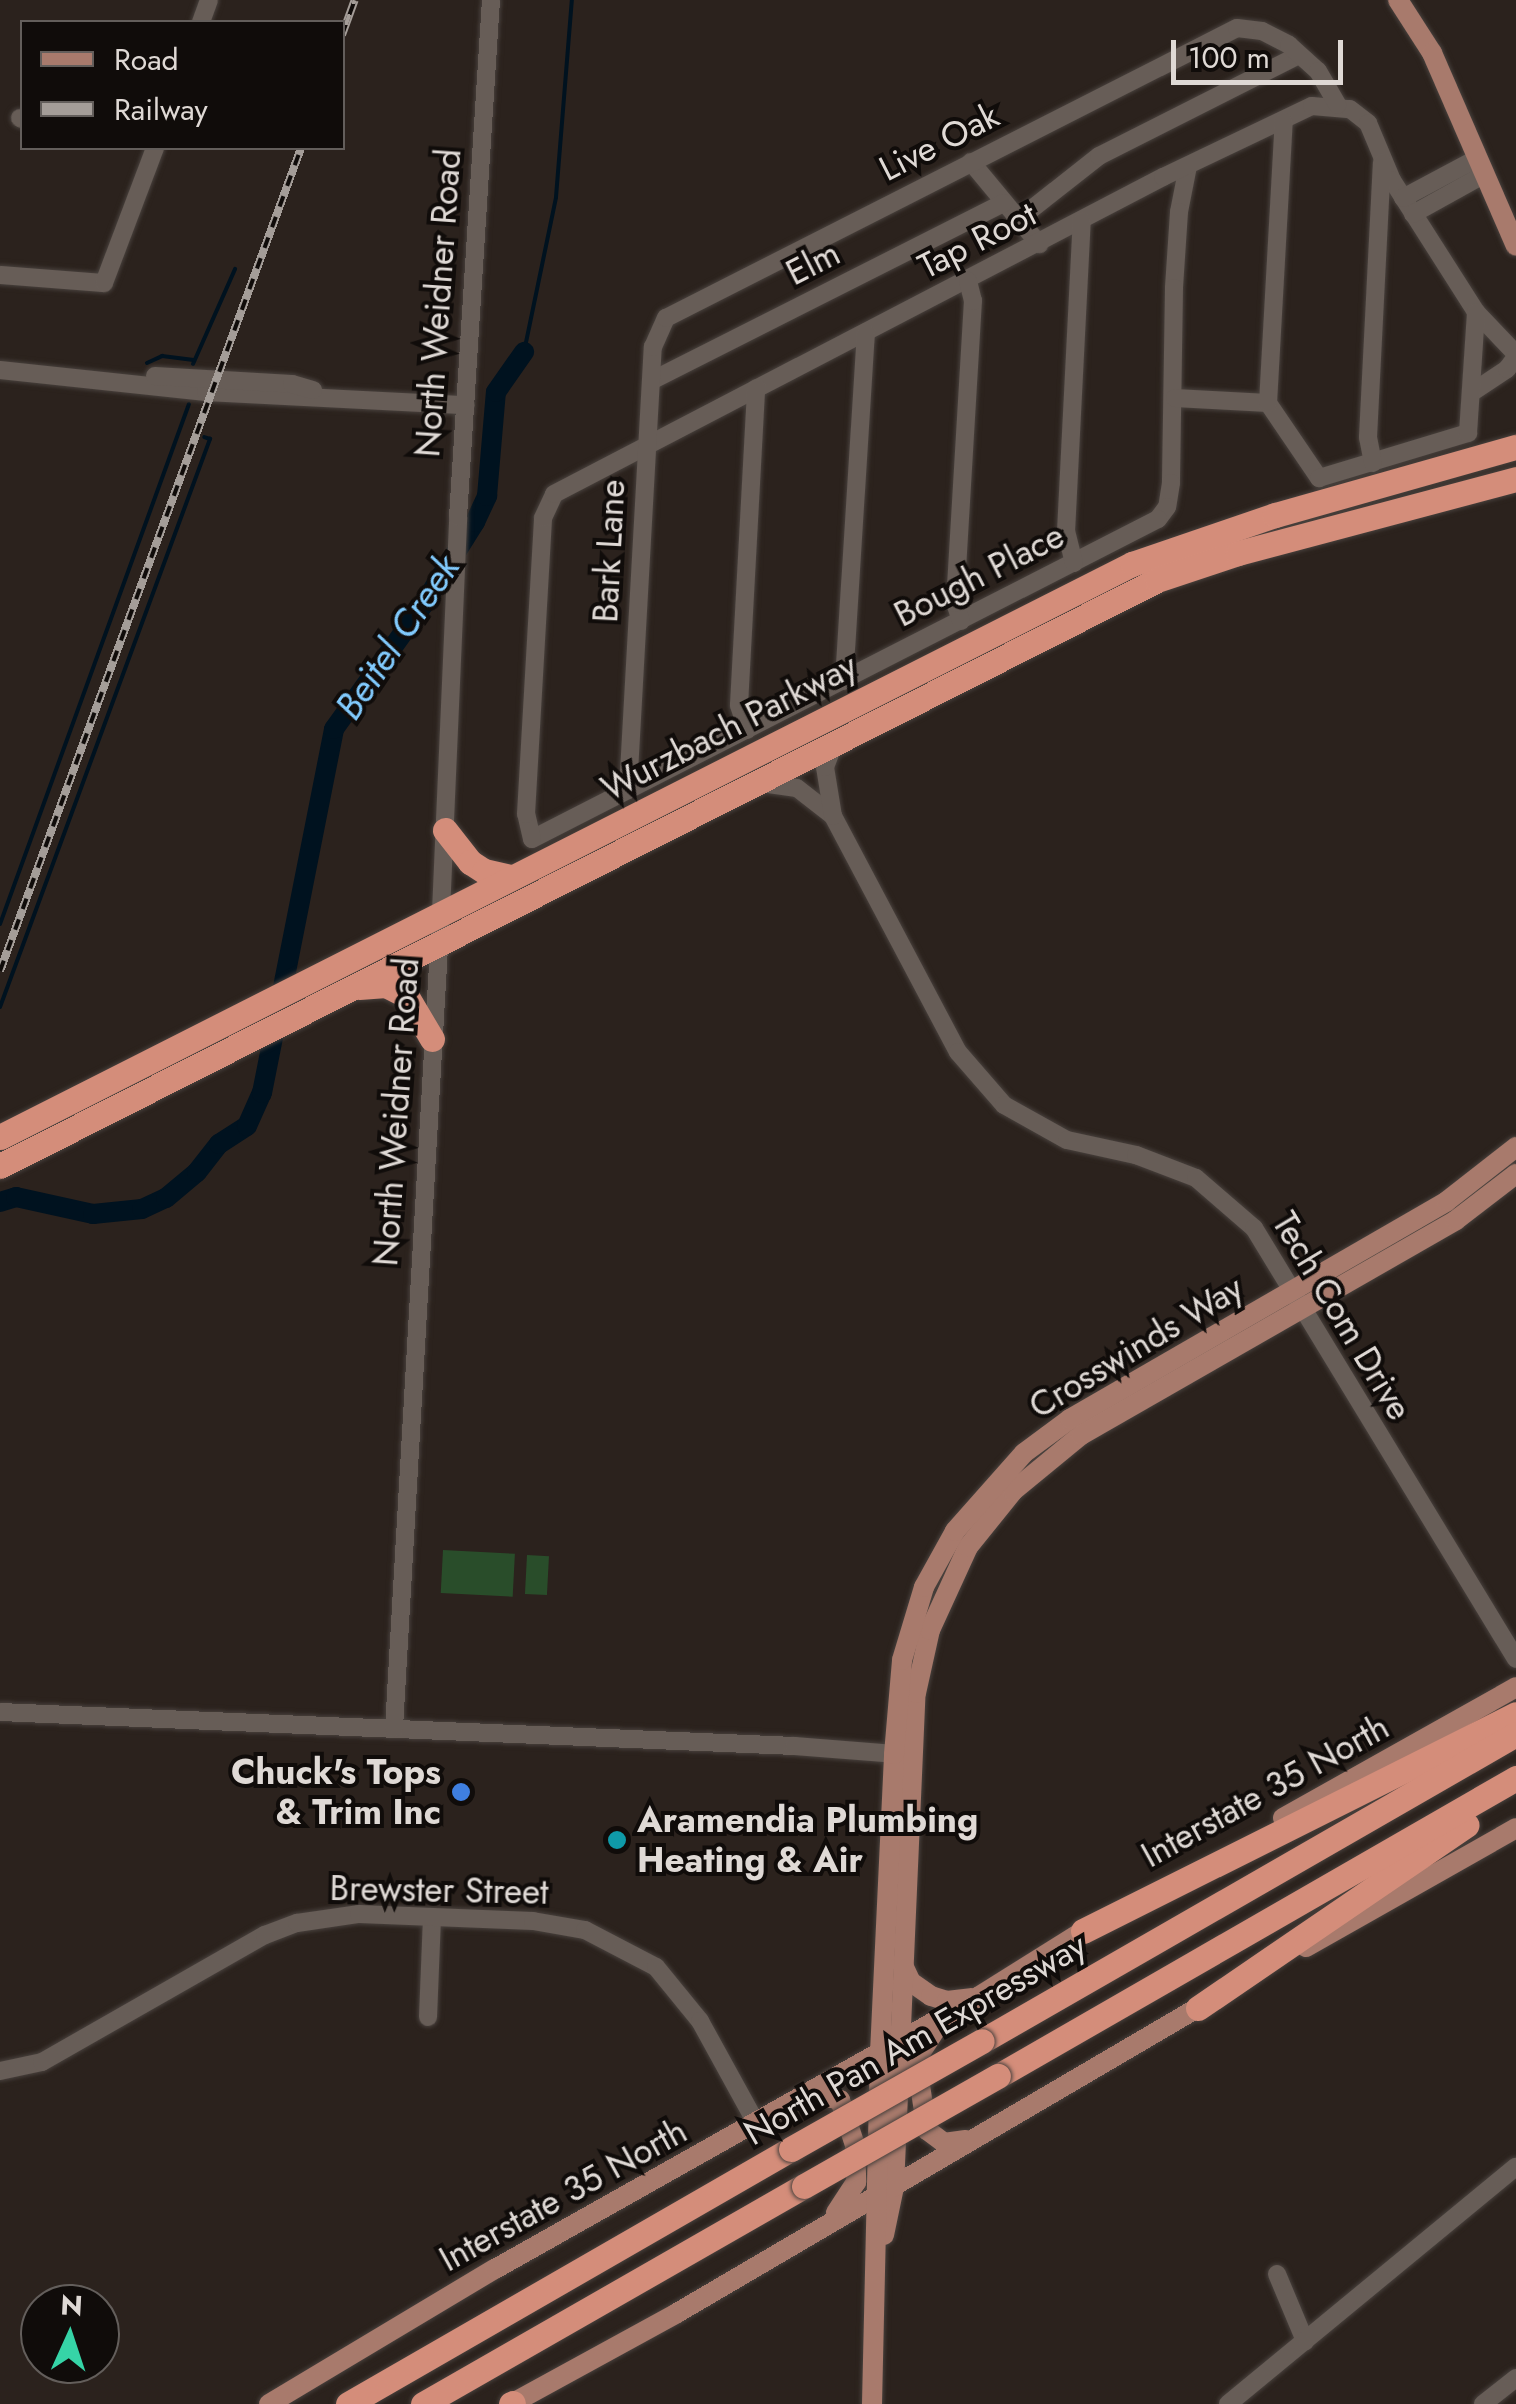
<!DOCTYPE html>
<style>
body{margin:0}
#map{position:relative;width:1516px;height:2404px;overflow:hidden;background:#2b221d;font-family:Jost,sans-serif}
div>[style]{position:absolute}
.green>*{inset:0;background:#294d2a;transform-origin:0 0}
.stream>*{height:4px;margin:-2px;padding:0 2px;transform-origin:2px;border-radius:2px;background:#00121f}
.river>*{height:20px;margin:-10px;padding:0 10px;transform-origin:10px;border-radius:10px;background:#00121f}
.roads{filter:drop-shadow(0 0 2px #48413d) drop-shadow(0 0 2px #48413d)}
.minor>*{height:18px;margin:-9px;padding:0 9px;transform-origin:9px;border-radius:9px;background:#675d57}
.major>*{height:20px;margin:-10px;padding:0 10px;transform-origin:10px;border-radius:10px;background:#a87a6c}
.highway>*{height:25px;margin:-12.5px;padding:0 12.5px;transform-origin:12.5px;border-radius:12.5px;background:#d48d7a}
.rail>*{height:8px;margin-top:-4px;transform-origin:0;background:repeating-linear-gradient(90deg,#100c0a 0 11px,#a49d98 0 22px);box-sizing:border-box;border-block:2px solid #a49d98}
.bridges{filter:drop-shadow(0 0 2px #48413d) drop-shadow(0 0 2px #48413d)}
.highway-bridge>*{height:25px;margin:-12.5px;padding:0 12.5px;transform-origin:12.5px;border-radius:12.5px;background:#d48d7a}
.dots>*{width:28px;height:28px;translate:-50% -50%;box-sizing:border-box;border:5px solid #100c0a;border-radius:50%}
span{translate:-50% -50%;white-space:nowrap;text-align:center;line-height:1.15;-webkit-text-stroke:8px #100c0a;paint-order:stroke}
.street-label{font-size:35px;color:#dfd9d5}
.poi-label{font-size:35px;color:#dfd9d5;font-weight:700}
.right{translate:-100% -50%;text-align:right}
.left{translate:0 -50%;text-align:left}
.water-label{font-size:38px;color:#81cafd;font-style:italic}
.legend{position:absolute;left:20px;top:20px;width:325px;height:130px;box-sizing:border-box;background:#100c0a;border:2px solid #635e5b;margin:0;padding:12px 18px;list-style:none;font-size:30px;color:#dfd9d5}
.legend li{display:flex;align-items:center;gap:20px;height:50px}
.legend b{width:50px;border:2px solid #635e5b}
.north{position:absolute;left:20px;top:2284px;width:100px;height:100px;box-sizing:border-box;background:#100c0a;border:2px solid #635e5b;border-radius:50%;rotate:3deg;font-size:28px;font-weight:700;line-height:40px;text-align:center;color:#dfd9d5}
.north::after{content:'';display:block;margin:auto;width:35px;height:45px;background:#36d4a7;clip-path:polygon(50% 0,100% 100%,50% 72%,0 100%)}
.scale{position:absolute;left:1171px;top:40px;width:172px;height:45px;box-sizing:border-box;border:5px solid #dfd9d5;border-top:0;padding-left:12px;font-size:30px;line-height:35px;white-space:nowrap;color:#dfd9d5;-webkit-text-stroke:8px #100c0a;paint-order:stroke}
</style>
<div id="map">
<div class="green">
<i style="left:443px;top:1550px;width:72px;height:43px;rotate:3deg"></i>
<i style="left:527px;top:1555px;width:22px;height:39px;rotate:3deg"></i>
</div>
<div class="stream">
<i style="left:524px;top:352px;width:158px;rotate:-78.3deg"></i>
<i style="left:556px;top:197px;width:198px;rotate:-85.4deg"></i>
<i style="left:147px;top:363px;width:17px;rotate:-25deg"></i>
<i style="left:162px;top:356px;width:32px;rotate:7deg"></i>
<i style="left:193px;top:364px;width:104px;rotate:-66.1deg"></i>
<i style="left:0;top:924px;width:553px;rotate:-70.03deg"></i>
<i style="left:0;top:1007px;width:606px;rotate:-69.71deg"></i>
<i style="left:210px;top:439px;width:6px;rotate:-162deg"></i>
</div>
<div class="river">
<i style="left:0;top:1202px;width:17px;rotate:-17deg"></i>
<i style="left:16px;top:1197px;width:79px;rotate:12.4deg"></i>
<i style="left:93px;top:1214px;width:49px;rotate:-5.8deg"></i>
<i style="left:142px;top:1209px;width:26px;rotate:-25deg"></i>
<i style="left:166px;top:1198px;width:40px;rotate:-40deg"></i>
<i style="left:197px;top:1172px;width:36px;rotate:-52deg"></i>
<i style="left:219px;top:1144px;width:33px;rotate:-33deg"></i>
<i style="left:247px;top:1126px;width:36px;rotate:-66deg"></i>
<i style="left:262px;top:1093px;width:371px;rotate:-78.8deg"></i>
<i style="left:334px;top:729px;width:153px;rotate:-54.3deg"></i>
<i style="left:423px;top:605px;width:98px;rotate:-57.9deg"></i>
<i style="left:475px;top:522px;width:29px;rotate:-65deg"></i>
<i style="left:487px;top:496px;width:104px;rotate:-85.1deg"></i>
<i style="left:496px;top:392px;width:49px;rotate:-55deg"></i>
</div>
<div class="roads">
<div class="minor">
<i style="left:201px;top:22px;width:23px;rotate:-70deg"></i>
<i style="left:20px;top:118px;width:2px;rotate:27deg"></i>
<i style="left:971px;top:162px;width:107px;rotate:50.3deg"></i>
<i style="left:1188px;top:166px;width:47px;rotate:101.1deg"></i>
<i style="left:1179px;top:212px;width:76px;rotate:93.8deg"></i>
<i style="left:1174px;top:288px;width:195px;rotate:90.9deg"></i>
<i style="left:1171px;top:483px;width:24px;rotate:99deg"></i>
<i style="left:1167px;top:507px;width:15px;rotate:127deg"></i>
<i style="left:1158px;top:519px;width:703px;rotate:152.92deg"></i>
<i style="left:532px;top:839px;width:26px;rotate:-103deg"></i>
<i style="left:526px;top:814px;width:296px;rotate:-86.7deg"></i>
<i style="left:543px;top:518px;width:26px;rotate:-65deg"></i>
<i style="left:554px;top:494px;width:687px;rotate:-27.5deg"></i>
<i style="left:1163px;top:177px;width:165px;rotate:-25.5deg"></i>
<i style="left:1312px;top:106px;width:38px;rotate:5deg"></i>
<i style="left:1350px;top:109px;width:23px;rotate:38deg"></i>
<i style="left:1368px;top:123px;width:62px;rotate:67.2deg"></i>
<i style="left:1392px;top:180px;width:156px;rotate:57.5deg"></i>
<i style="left:1476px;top:312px;width:58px;rotate:46.4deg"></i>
<i style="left:1403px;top:198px;width:85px;rotate:-28.1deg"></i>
<i style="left:1413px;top:214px;width:82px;rotate:-29.1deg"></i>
<i style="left:1019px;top:219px;width:102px;rotate:-38.2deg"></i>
<i style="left:1099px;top:156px;width:224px;rotate:-26.8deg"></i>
<i style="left:0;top:275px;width:104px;rotate:4.4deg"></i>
<i style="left:104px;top:283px;width:144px;rotate:-69.3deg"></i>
<i style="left:0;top:370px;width:207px;rotate:6.1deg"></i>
<i style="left:206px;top:392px;width:260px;rotate:2.9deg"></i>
<i style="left:155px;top:376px;width:137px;rotate:3.3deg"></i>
<i style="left:292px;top:384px;width:22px;rotate:16deg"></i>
<i style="left:651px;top:381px;width:395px;rotate:-26.8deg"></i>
<i style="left:1471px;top:393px;width:43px;rotate:-33.7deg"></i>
<i style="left:1507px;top:369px;width:15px;rotate:-53deg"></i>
<i style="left:1175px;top:398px;width:93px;rotate:3.1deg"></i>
<i style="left:1268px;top:403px;width:91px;rotate:55.8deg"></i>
<i style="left:1319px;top:478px;width:156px;rotate:-16.8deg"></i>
<i style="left:1468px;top:433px;width:121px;rotate:-86.2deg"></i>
<i style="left:1268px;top:403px;width:282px;rotate:-86.8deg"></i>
<i style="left:1373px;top:463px;width:26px;rotate:-101deg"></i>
<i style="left:1368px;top:437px;width:275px;rotate:-87.1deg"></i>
<i style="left:1074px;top:563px;width:32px;rotate:-104deg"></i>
<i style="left:1066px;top:532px;width:311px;rotate:-87.1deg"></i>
<i style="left:961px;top:621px;width:19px;rotate:-108deg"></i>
<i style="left:955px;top:603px;width:303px;rotate:-86.6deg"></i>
<i style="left:973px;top:301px;width:21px;rotate:-104deg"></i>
<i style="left:844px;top:681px;width:349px;rotate:-86.4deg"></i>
<i style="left:747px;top:730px;width:26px;rotate:-108deg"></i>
<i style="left:739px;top:705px;width:317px;rotate:-86.9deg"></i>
<i style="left:761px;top:783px;width:36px;rotate:8deg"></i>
<i style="left:797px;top:788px;width:46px;rotate:37.9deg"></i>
<i style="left:833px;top:816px;width:267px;rotate:62.1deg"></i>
<i style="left:958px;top:1052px;width:70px;rotate:49deg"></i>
<i style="left:1004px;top:1105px;width:72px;rotate:29.1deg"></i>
<i style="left:1067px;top:1140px;width:71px;rotate:12.3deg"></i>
<i style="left:1136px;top:1155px;width:64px;rotate:21deg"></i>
<i style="left:1196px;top:1178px;width:77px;rotate:40.8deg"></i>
<i style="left:1254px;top:1228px;width:504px;rotate:58.71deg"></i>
<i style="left:628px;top:790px;width:444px;rotate:-86.8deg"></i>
<i style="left:653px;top:347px;width:32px;rotate:-66deg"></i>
<i style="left:666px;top:318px;width:640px;rotate:-26.93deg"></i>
<i style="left:1237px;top:28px;width:25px;rotate:7deg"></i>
<i style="left:1262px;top:31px;width:30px;rotate:27deg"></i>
<i style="left:1289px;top:45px;width:39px;rotate:42deg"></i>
<i style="left:1318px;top:71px;width:39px;rotate:60deg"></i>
<i style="left:833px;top:816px;width:50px;rotate:-99.3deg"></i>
<i style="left:825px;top:767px;width:26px;rotate:-69deg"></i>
<i style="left:0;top:1712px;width:795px;rotate:2.45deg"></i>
<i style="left:794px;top:1746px;width:114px;rotate:4.5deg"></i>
<i style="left:394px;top:1728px;width:817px;rotate:-86.7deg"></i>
<i style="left:441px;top:912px;width:395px;rotate:-87.5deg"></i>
<i style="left:458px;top:517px;width:518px;rotate:-86.35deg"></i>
<i style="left:428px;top:2017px;width:100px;rotate:-87.7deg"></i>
<i style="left:0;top:2071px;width:43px;rotate:-12.1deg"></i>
<i style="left:42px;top:2062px;width:257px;rotate:-29.7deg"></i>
<i style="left:265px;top:1935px;width:34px;rotate:-21deg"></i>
<i style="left:297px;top:1923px;width:63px;rotate:-8.3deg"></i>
<i style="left:359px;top:1914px;width:174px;rotate:2.3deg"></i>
<i style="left:533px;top:1921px;width:53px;rotate:9.8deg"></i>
<i style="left:585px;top:1930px;width:80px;rotate:27.5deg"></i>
<i style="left:656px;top:1967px;width:70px;rotate:50.8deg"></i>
<i style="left:700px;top:2021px;width:116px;rotate:61.2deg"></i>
<i style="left:1277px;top:2274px;width:73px;rotate:67.3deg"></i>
<i style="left:1228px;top:2404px;width:373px;rotate:-39.5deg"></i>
<i style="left:1483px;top:2404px;width:42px;rotate:-38.2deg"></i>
</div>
<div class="major">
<i style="left:1398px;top:0;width:63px;rotate:57.3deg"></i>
<i style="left:1432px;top:53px;width:210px;rotate:66.5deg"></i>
<i style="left:1283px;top:1818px;width:267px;rotate:-29.3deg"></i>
<i style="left:1306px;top:1947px;width:241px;rotate:-29.5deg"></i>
<i style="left:902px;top:1963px;width:21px;rotate:65deg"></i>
<i style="left:911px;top:1982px;width:24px;rotate:35deg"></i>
<i style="left:931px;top:1996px;width:17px;rotate:17deg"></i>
<i style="left:947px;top:2001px;width:24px;rotate:-7deg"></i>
<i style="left:941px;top:2021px;width:46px;rotate:122.7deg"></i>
<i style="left:916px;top:2060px;width:71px;rotate:81.1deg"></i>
<i style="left:927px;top:2130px;width:21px;rotate:37deg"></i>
<i style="left:944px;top:2143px;width:22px;rotate:-8deg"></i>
<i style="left:810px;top:2093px;width:31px;rotate:13deg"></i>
<i style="left:840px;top:2100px;width:47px;rotate:71.6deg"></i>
<i style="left:855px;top:2145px;width:37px;rotate:88deg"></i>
<i style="left:856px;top:2182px;width:37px;rotate:123deg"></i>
<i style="left:884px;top:2235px;width:49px;rotate:-78.2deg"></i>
<i style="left:894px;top:2187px;width:494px;rotate:-87.5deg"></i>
<i style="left:916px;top:1693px;width:65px;rotate:-77.5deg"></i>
<i style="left:930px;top:1630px;width:91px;rotate:-65.4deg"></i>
<i style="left:968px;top:1547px;width:72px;rotate:-51.2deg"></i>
<i style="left:1013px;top:1491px;width:88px;rotate:-39.5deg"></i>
<i style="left:1081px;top:1435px;width:432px;rotate:-29.8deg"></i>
<i style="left:1456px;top:1220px;width:76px;rotate:-37.5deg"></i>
<i style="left:269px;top:2404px;width:263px;rotate:-30.9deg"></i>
<i style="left:495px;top:2269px;width:554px;rotate:-29.39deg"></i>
<i style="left:978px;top:1997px;width:136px;rotate:-32.1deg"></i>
<i style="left:511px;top:2404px;width:189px;rotate:-28.7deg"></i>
<i style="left:677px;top:2313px;width:619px;rotate:-30.38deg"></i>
<i style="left:872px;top:2404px;width:351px;rotate:-88.7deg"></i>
<i style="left:880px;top:2053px;width:299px;rotate:-87.3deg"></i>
<i style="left:894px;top:1754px;width:94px;rotate:-85.1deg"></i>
<i style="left:902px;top:1660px;width:76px;rotate:-73.2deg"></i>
<i style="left:924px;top:1587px;width:64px;rotate:-61deg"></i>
<i style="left:955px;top:1531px;width:104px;rotate:-48.5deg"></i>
<i style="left:1024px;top:1453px;width:57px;rotate:-36.5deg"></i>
<i style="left:1070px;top:1419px;width:435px;rotate:-30deg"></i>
<i style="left:1447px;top:1201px;width:88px;rotate:-38deg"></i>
</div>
<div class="highway">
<i style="left:445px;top:830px;width:41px;rotate:52deg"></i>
<i style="left:470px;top:862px;width:17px;rotate:33deg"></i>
<i style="left:484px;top:871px;width:28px;rotate:13deg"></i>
<i style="left:359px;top:987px;width:27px;rotate:-4deg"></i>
<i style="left:386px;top:985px;width:22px;rotate:27deg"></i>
<i style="left:406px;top:995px;width:51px;rotate:59.4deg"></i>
<i style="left:0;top:1137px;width:1269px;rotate:-26.85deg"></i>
<i style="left:1132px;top:564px;width:151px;rotate:-18.9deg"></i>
<i style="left:1275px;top:515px;width:250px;rotate:-15.8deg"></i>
<i style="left:0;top:1166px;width:1297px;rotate:-26.86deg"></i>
<i style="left:1157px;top:580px;width:85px;rotate:-18.4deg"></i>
<i style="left:1238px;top:553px;width:288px;rotate:-14.9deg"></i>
<i style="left:1083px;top:1931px;width:484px;rotate:-26.6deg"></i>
<i style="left:1198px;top:2008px;width:325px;rotate:-34.3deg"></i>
<i style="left:982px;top:2041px;width:616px;rotate:-29.89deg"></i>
<i style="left:998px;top:2076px;width:598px;rotate:-29.91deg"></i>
<i style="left:348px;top:2404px;width:511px;rotate:-29.93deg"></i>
<i style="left:423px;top:2404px;width:439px;rotate:-29.8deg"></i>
<i style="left:511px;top:2404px;width:2px;rotate:-27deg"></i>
</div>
</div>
<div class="rail">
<i style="left:342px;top:35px;width:37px;rotate:-70deg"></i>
<i style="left:0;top:971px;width:876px;rotate:-69.91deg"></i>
</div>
<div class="bridges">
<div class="highway-bridge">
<i style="left:791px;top:2149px;width:219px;rotate:-29.5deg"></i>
<i style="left:804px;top:2186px;width:223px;rotate:-29.6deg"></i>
</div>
</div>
<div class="dots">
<i style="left:461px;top:1792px;background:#3f7fe0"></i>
<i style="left:617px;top:1840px;background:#0f9aa8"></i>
</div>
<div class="street-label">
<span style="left:939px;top:142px;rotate:-27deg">Live Oak</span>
<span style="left:977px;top:240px;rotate:-27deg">Tap Root</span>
<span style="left:813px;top:263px;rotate:-27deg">Elm</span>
<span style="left:438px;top:303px;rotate:-86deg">North Weidner Road</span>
<span style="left:609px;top:551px;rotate:-87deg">Bark Lane</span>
<span style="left:979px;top:575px;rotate:-27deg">Bough Place</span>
<span style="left:729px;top:727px;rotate:-27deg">Wurzbach Parkway</span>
<span style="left:396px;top:1112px;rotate:-86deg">North Weidner Road</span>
<span style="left:1342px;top:1316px;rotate:59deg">Tech Com Drive</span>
<span style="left:1136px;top:1347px;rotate:-31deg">Crosswinds Way</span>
<span style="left:1265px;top:1791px;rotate:-29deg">Interstate 35 North</span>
<span style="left:439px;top:1890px;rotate:1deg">Brewster Street</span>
<span style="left:915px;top:2039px;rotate:-30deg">North Pan Am Expressway</span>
<span style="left:563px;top:2195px;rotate:-29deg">Interstate 35 North</span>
</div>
<div class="poi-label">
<span class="right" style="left:441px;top:1792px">Chuck's Tops<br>&amp; Trim Inc</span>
<span class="left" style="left:637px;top:1840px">Aramendia Plumbing<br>Heating &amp; Air</span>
</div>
<div class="water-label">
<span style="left:397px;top:637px;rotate:-56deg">Beitel Creek</span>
</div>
<ul class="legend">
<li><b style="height:12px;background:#a87a6c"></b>Road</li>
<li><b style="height:12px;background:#a49d98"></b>Railway</li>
</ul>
<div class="north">N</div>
<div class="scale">100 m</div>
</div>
